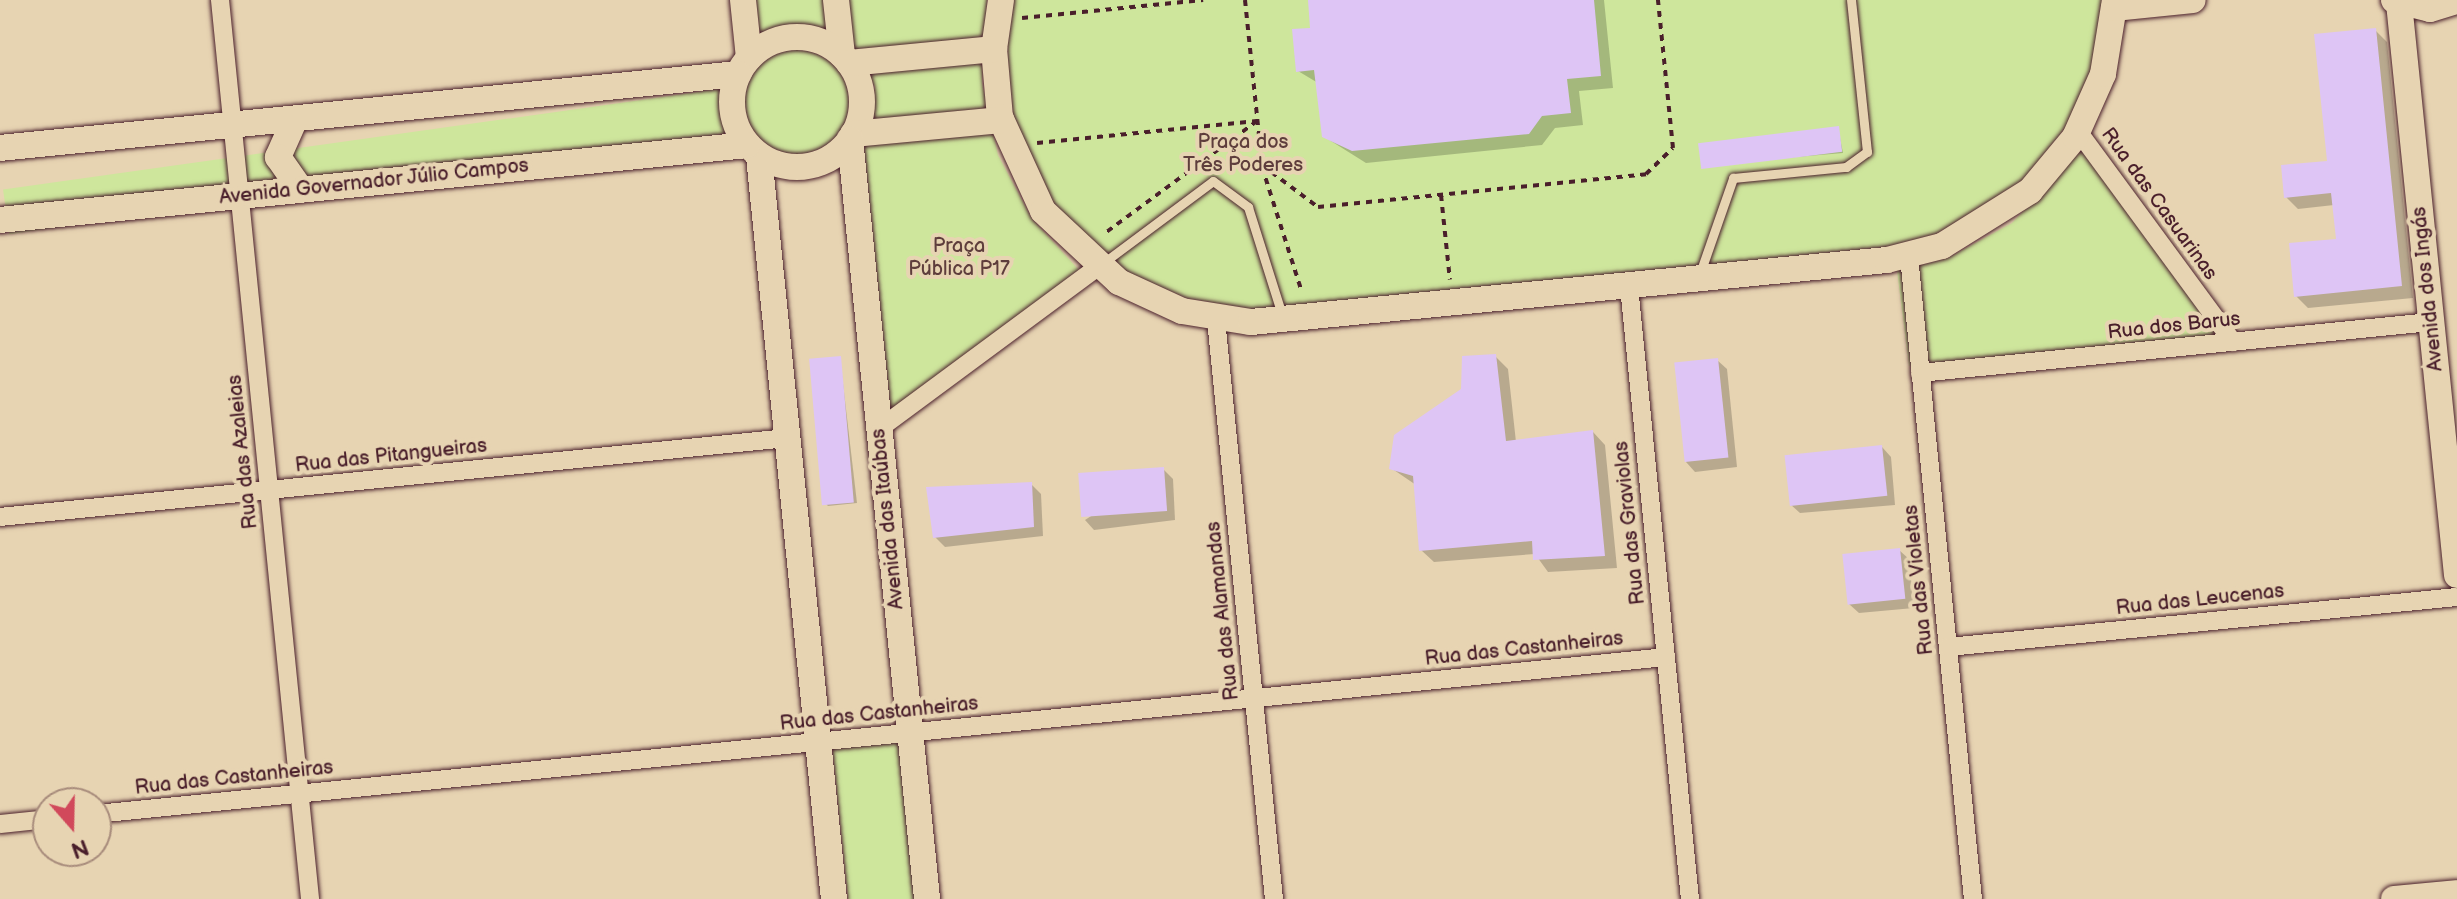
<!DOCTYPE html>
<meta charset="utf-8">
<style>
body{margin:0}
#map{position:relative;width:2457px;height:899px;overflow:hidden;background:#e7d4b2;font-family:"Balsamiq Sans",sans-serif}
div>[style]{position:absolute}
.green>*{inset:0;background:#cee69c;transform-origin:0 0}
.round{border-radius:50%}
.shadow>*{inset:0;background:#0003}
.building>*{inset:0;background:#dec5f5;transform-origin:0 0}
.path>*{height:4px;margin-top:-2px;transform-origin:0;background:repeating-linear-gradient(90deg,#4a1f2b 0 6px,transparent 0 12px)}
.roads{filter:drop-shadow(0 0 2px #4a1f2b) drop-shadow(0 0 2px #4a1f2b)}
.lane>*{height:9px;margin:-4.5px;padding:0 4.5px;transform-origin:4.5px;border-radius:4.5px;background:#e7d4b2}
.street>*{height:18px;margin:-9px;padding:0 9px;transform-origin:9px;border-radius:9px;background:#e7d4b2}
.secondary>*{height:26px;margin:-13px;padding:0 13px;transform-origin:13px;border-radius:13px;background:#e7d4b2}
.secondary>.ring{margin:-13px;padding:0;box-sizing:content-box;background:none;border:26px solid #e7d4b2;border-radius:50%}
span{translate:-50% -50%;white-space:nowrap;text-align:center;line-height:1.15;-webkit-text-stroke:8px #e7d4b2;paint-order:stroke}
.park-label{font-size:20px;color:#5e3d3c}
.street-label{font-size:20px;color:#4a1f2b}
.north{position:absolute;left:32px;top:787px;width:80px;height:80px;box-sizing:border-box;background:#e7d4b2;border:2px solid #a88c7c;border-radius:50%;rotate:160deg;font-size:22px;font-weight:700;line-height:32px;text-align:center;color:#4a1f2b}
.north::after{content:'';display:block;margin:auto;width:28px;height:36px;background:#d1495b;clip-path:polygon(50% 0,100% 100%,50% 72%,0 100%)}
</style>
<div id="map">
<div class="green">
<i style="clip-path:polygon(756px 0,823px 0,826px 29px,801px 24px,760px 33px)"></i>
<i style="clip-path:polygon(849px 0,987px 0,982px 83px,998px 155px,1032px 219px,1079px 270px,891px 411px,864px 146px,875px 87px,854px 49px)"></i>
<i style="clip-path:polygon(1014px 0,2102px 0,2091px 69px,2065px 128px,2022px 181px,1937px 234px,1887px 247px,1251px 309px,1186px 298px,1125px 271px,1055px 206px,1013px 115px,1007px 48px)"></i>
<i class="round" style="left:745px;top:50px;width:104px;height:104px"></i>
<i style="left:719px;top:89px;width:45px;height:723px;rotate:82deg"></i>
<i style="clip-path:polygon(2082px 150px,2218px 336px,1909px 366px,1897px 271px,1948px 258px,2012px 223px)"></i>
<i style="left:898px;top:742px;width:158px;height:66px;rotate:84deg"></i>
</div>
<div class="shadow">
<i style="clip-path:polygon(1310px 0,1604px 0,1613px 88px,1579px 91px,1583px 125px,1555px 128px,1542px 145px,1366px 163px,1323px 136px,1318px 83px,1298px 71px,1312px 29px)"></i>
<i style="clip-path:polygon(2376px 31px,2387px 42px,2413px 298px,2308px 308px,2296px 296px,2338px 241px,2334px 205px,2298px 209px,2286px 197px,2329px 163px)"></i>
<i style="clip-path:polygon(1838px 128px,1843px 153px,1703px 165px)"></i>
<i style="clip-path:polygon(1495px 356px,1508px 369px,1516px 442px,1593px 432px,1605px 445px,1617px 568px,1548px 572px,1535px 554px,1434px 562px,1421px 550px,1416px 485px,1391px 468px)"></i>
<i style="clip-path:polygon(840px 358px,857px 503px,828px 506px,826px 504px)"></i>
<i style="clip-path:polygon(1717px 360px,1727px 369px,1737px 467px,1695px 472px,1686px 462px)"></i>
<i style="clip-path:polygon(1882px 447px,1891px 457px,1895px 505px,1800px 513px,1790px 504px)"></i>
<i style="clip-path:polygon(1163px 469px,1173px 479px,1175px 520px,1094px 530px,1085px 520px)"></i>
<i style="clip-path:polygon(1031px 484px,1041px 494px,1043px 536px,945px 547px,935px 537px)"></i>
<i style="clip-path:polygon(1899px 550px,1909px 559px,1914px 608px,1859px 613px,1849px 604px)"></i>
</div>
<div class="building">
<i style="clip-path:polygon(1308px 0,1594px 0,1601px 76px,1567px 79px,1571px 113px,1542px 116px,1529px 134px,1352px 151px,1322px 137px,1314px 70px,1296px 72px,1292px 29px,1310px 28px)"></i>
<i style="clip-path:polygon(2376px 28px,2402px 286px,2294px 297px,2289px 243px,2336px 239px,2331px 193px,2284px 198px,2281px 165px,2327px 161px,2314px 34px)"></i>
<i style="left:1839px;top:126px;width:26px;height:142px;rotate:83deg"></i>
<i style="clip-path:polygon(1496px 354px,1506px 441px,1593px 430px,1605px 556px,1533px 560px,1532px 541px,1419px 551px,1413px 476px,1389px 469px,1394px 435px,1461px 389px,1462px 356px)"></i>
<i style="left:841px;top:356px;width:147px;height:32px;rotate:85deg"></i>
<i style="left:1718px;top:358px;width:100px;height:44px;rotate:84deg"></i>
<i style="left:1882px;top:445px;width:51px;height:98px;rotate:84deg"></i>
<i style="left:1164px;top:467px;width:44px;height:86px;rotate:86deg"></i>
<i style="clip-path:polygon(1032px 482px,1034px 527px,933px 538px,926px 487px)"></i>
<i style="left:1900px;top:548px;width:51px;height:58px;rotate:84deg"></i>
</div>
<div class="path">
<i style="left:1245px;top:0;width:166px;rotate:84.1deg"></i>
<i style="left:1262px;top:165px;width:70px;rotate:36.9deg"></i>
<i style="left:1318px;top:207px;width:330px;rotate:-5.7deg"></i>
<i style="left:1646px;top:174px;width:37px;rotate:-44deg"></i>
<i style="left:1673px;top:148px;width:149px;rotate:-95.8deg"></i>
<i style="left:1022px;top:18px;width:182px;rotate:-5.7deg"></i>
<i style="left:1037px;top:143px;width:221px;rotate:-5.7deg"></i>
<i style="left:1257px;top:121px;width:190px;rotate:143.6deg"></i>
<i style="left:1262px;top:167px;width:131px;rotate:72.3deg"></i>
<i style="left:1441px;top:195px;width:85px;rotate:84deg"></i>
</div>
<div class="roads">
<div class="lane">
<i style="left:1103px;top:263px;width:137px;rotate:-36.7deg"></i>
<i style="left:1213px;top:181px;width:44px;rotate:36.6deg"></i>
<i style="left:1248px;top:207px;width:113px;rotate:72.5deg"></i>
<i style="left:1700px;top:273px;width:101px;rotate:-70.8deg"></i>
<i style="left:1733px;top:178px;width:114px;rotate:-5.6deg"></i>
<i style="left:1846px;top:167px;width:26px;rotate:-36deg"></i>
<i style="left:1867px;top:152px;width:153px;rotate:-96deg"></i>
</div>
<div class="street">
<i style="left:220px;top:0;width:903px;rotate:84.28deg"></i>
<i style="left:2078px;top:131px;width:262px;rotate:53.7deg"></i>
<i style="left:1909px;top:256px;width:646px;rotate:84.32deg"></i>
<i style="left:1629px;top:286px;width:616px;rotate:84.32deg"></i>
<i style="left:1216px;top:319px;width:583px;rotate:84.29deg"></i>
<i style="left:1920px;top:373px;width:514px;rotate:-5.7deg"></i>
<i style="left:879px;top:429px;width:272px;rotate:-36.5deg"></i>
<i style="left:0;top:517px;width:791px;rotate:-5.73deg"></i>
<i style="left:1948px;top:647px;width:511px;rotate:-5.61deg"></i>
<i style="left:96px;top:814px;width:1578px;rotate:-5.71deg"></i>
<i style="left:0;top:824px;width:48px;rotate:-5.9deg"></i>
</div>
<div class="secondary">
<i style="left:743px;top:0;width:58px;rotate:84.1deg"></i>
<i style="left:836px;top:0;width:55px;rotate:83.8deg"></i>
<i style="left:1001px;top:0;width:49px;rotate:98.1deg"></i>
<i style="left:994px;top:49px;width:68px;rotate:85deg"></i>
<i style="left:1000px;top:117px;width:103px;rotate:65.4deg"></i>
<i style="left:1043px;top:211px;width:104px;rotate:43.1deg"></i>
<i style="left:1119px;top:282px;width:69px;rotate:24.7deg"></i>
<i style="left:1182px;top:311px;width:70px;rotate:9.1deg"></i>
<i style="left:1251px;top:322px;width:639px;rotate:-5.57deg"></i>
<i style="left:1887px;top:260px;width:57px;rotate:-14.3deg"></i>
<i style="left:1942px;top:246px;width:104px;rotate:-32deg"></i>
<i style="left:2030px;top:191px;width:70px;rotate:-50.2deg"></i>
<i style="left:2075px;top:137px;width:69px;rotate:-66deg"></i>
<i style="left:2103px;top:74px;width:75px;rotate:-80.8deg"></i>
<i style="left:2394px;top:0;width:37px;rotate:14deg"></i>
<i style="left:2430px;top:9px;width:28px;rotate:-17deg"></i>
<i style="left:2399px;top:3px;width:575px;rotate:84.21deg"></i>
<i style="left:2114px;top:8px;width:79px;rotate:-5.8deg"></i>
<i class="ring" style="left:732px;top:37px;width:104px;height:104px"></i>
<i style="left:849px;top:63px;width:146px;rotate:-5.5deg"></i>
<i style="left:295px;top:119px;width:42px;rotate:114.1deg"></i>
<i style="left:278px;top:157px;width:40px;rotate:55.1deg"></i>
<i style="left:853px;top:134px;width:149px;rotate:-5.4deg"></i>
<i style="left:850px;top:139px;width:764px;rotate:84.21deg"></i>
<i style="left:0;top:148px;width:742px;rotate:-5.73deg"></i>
<i style="left:759px;top:156px;width:747px;rotate:84.24deg"></i>
<i style="left:0;top:220px;width:751px;rotate:-5.73deg"></i>
<i style="left:2394px;top:899px;width:63px;rotate:-5.4deg"></i>
</div>
</div>
<div class="park-label">
<span style="left:1243px;top:154px">Praça dos<br>Três Poderes</span>
<span style="left:959px;top:258px">Praça<br>Pública P17</span>
</div>
<div class="street-label">
<span style="left:374px;top:182px;rotate:-6deg">Avenida Governador Júlio Campos</span>
<span style="left:2159px;top:204px;rotate:54deg">Rua das Casuarinas</span>
<span style="left:2428px;top:289px;rotate:-96deg">Avenida dos Ingás</span>
<span style="left:2174px;top:326px;rotate:-6deg">Rua dos Barus</span>
<span style="left:243px;top:452px;rotate:-96deg">Rua das Azaleias</span>
<span style="left:391px;top:456px;rotate:-6deg">Rua das Pitangueiras</span>
<span style="left:888px;top:519px;rotate:-96deg">Avenida das Itaúbas</span>
<span style="left:1630px;top:523px;rotate:-96deg">Rua das Graviolas</span>
<span style="left:1919px;top:580px;rotate:-96deg">Rua das Violetas</span>
<span style="left:2200px;top:600px;rotate:-6deg">Rua das Leucenas</span>
<span style="left:1223px;top:611px;rotate:-96deg">Rua das Alamandas</span>
<span style="left:1524px;top:649px;rotate:-6deg">Rua das Castanheiras</span>
<span style="left:879px;top:714px;rotate:-6deg">Rua das Castanheiras</span>
<span style="left:234px;top:778px;rotate:-6deg">Rua das Castanheiras</span>
</div>
<div class="north">N</div>
</div>
